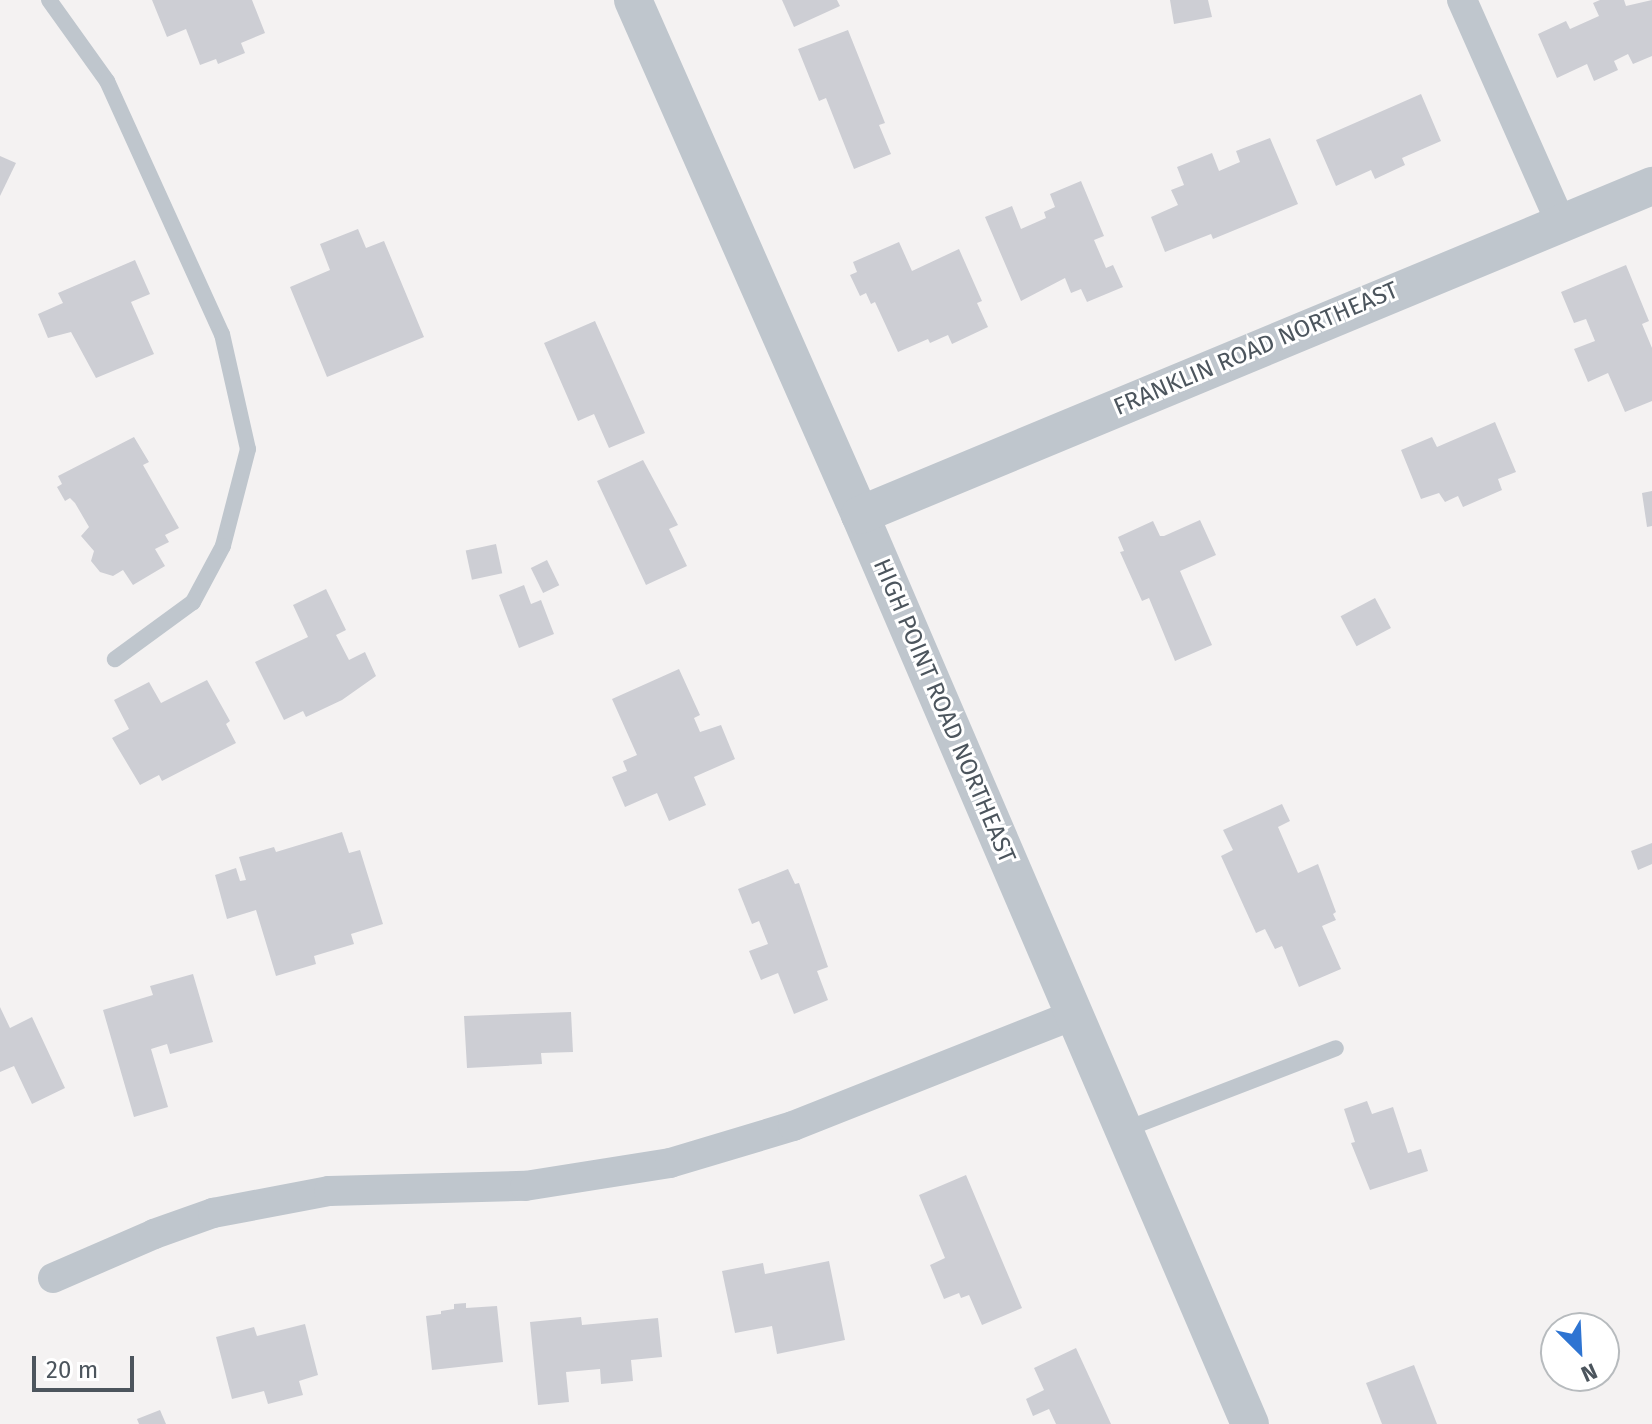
<!DOCTYPE html>
<style>
body{margin:0}
#map{position:relative;width:1652px;height:1424px;overflow:hidden;background:#f4f2f2;font-family:"Fira Sans",sans-serif}
div>[style]{position:absolute}
.building>*{inset:0;background:#cdced4;transform-origin:0 0}
.service>*{height:16px;margin:-8px;padding:0 8px;transform-origin:8px;border-radius:8px;background:#bfc6cd}
.minor>*{height:30px;margin:-15px;padding:0 15px;transform-origin:15px;border-radius:15px;background:#bfc6cd}
.tertiary>*{height:38px;margin:-19px;padding:0 19px;transform-origin:19px;border-radius:19px;background:#bfc6cd}
span{translate:-50% -50%;white-space:nowrap;text-align:center;line-height:1.15;-webkit-text-stroke:6px #fff;paint-order:stroke}
.street-label{font-size:24px;color:#4c555d}
.north{position:absolute;left:1540px;top:1312px;width:80px;height:80px;box-sizing:border-box;background:#fff;border:2px solid #b7bbbe;border-radius:50%;rotate:156deg;font-size:22px;font-weight:700;line-height:32px;text-align:center;color:#4c555d}
.north::after{content:'';display:block;margin:auto;width:28px;height:36px;background:#2e74d2;clip-path:polygon(50% 0,100% 100%,50% 72%,0 100%)}
.scale{position:absolute;left:32px;top:1356px;width:102px;height:36px;box-sizing:border-box;border:4px solid #4c555d;border-top:0;padding-left:10px;font-size:24px;line-height:28px;white-space:nowrap;color:#4c555d;-webkit-text-stroke:6px #fff;paint-order:stroke}
</style>
<div id="map">
<div class="building">
<i style="clip-path:polygon(152px 0,252px 0,265px 33px,241px 43px,245px 53px,218px 64px,216px 59px,200px 65px,186px 29px,167px 37px)"></i>
<i style="clip-path:polygon(782px 0,837px 0,840px 6px,794px 27px)"></i>
<i style="clip-path:polygon(1170px 0,1208px 0,1212px 17px,1174px 24px)"></i>
<i style="clip-path:polygon(1600px 0,1624px 0,1626px 6px,1652px 0,1652px 56px,1633px 64px,1628px 54px,1614px 61px,1618px 70px,1594px 81px,1587px 64px,1557px 78px,1538px 34px,1566px 21px,1570px 29px,1599px 16px,1593px 3px)"></i>
<i style="clip-path:polygon(848px 30px,885px 123px,879px 125px,891px 154px,854px 169px,826px 98px,819px 101px,798px 49px)"></i>
<i style="clip-path:polygon(1421px 94px,1441px 141px,1402px 158px,1405px 165px,1375px 179px,1371px 170px,1336px 186px,1316px 140px)"></i>
<i style="clip-path:polygon(1270px 138px,1298px 204px,1213px 239px,1211px 234px,1165px 252px,1151px 217px,1178px 205px,1171px 190px,1184px 185px,1177px 167px,1212px 153px,1219px 171px,1240px 162px,1236px 151px)"></i>
<i style="clip-path:polygon(0 156px,16px 163px,0 196px)"></i>
<i style="clip-path:polygon(1081px 181px,1104px 236px,1094px 240px,1106px 268px,1113px 265px,1123px 287px,1087px 302px,1081px 289px,1071px 293px,1065px 278px,1021px 301px,985px 217px,1012px 206px,1021px 229px,1046px 218px,1044px 212px,1055px 207px,1050px 194px)"></i>
<i style="clip-path:polygon(358px 229px,366px 248px,384px 241px,424px 337px,327px 377px,290px 287px,330px 270px,320px 244px)"></i>
<i style="clip-path:polygon(899px 242px,912px 271px,959px 249px,982px 301px,977px 303px,988px 327px,952px 344px,948px 335px,930px 343px,928px 339px,898px 352px,875px 302px,871px 304px,866px 293px,860px 296px,850px 275px,857px 272px,853px 262px)"></i>
<i style="clip-path:polygon(135px 260px,150px 294px,131px 302px,154px 354px,96px 378px,71px 332px,48px 338px,38px 314px,63px 303px,58px 293px)"></i>
<i style="clip-path:polygon(1626px 265px,1649px 321px,1642px 324px,1652px 348px,1652px 401px,1625px 412px,1608px 373px,1588px 382px,1574px 349px,1595px 341px,1586px 319px,1574px 323px,1561px 292px)"></i>
<i style="clip-path:polygon(595px 321px,645px 433px,609px 448px,594px 414px,578px 421px,544px 343px)"></i>
<i style="clip-path:polygon(1495px 422px,1516px 472px,1498px 479px,1502px 490px,1463px 507px,1458px 496px,1445px 502px,1439px 493px,1421px 499px,1401px 450px,1432px 437px,1437px 447px)"></i>
<i style="clip-path:polygon(134px 437px,149px 462px,143px 465px,179px 528px,165px 535px,169px 542px,155px 549px,165px 566px,133px 585px,123px 570px,113px 576px,100px 572px,91px 561px,94px 551px,81px 536px,89px 527px,75px 503px,70px 498px,65px 501px,57px 487px,62px 484px,58px 476px)"></i>
<i style="clip-path:polygon(643px 460px,678px 525px,669px 529px,687px 566px,646px 585px,597px 481px)"></i>
<i style="clip-path:polygon(1652px 491px,1652px 526px,1647px 527px,1642px 493px)"></i>
<i style="clip-path:polygon(1200px 520px,1216px 555px,1180px 571px,1212px 645px,1175px 661px,1149px 598px,1142px 601px,1120px 552px,1124px 551px,1118px 537px,1153px 521px,1160px 536px,1164px 536px)"></i>
<i style="left:496px;top:544px;width:30px;height:31px;rotate:78deg"></i>
<i style="left:547px;top:560px;width:28px;height:18px;rotate:64deg"></i>
<i style="clip-path:polygon(524px 585px,531px 604px,541px 600px,554px 634px,519px 648px,499px 595px)"></i>
<i style="clip-path:polygon(326px 589px,346px 630px,336px 635px,349px 660px,365px 652px,376px 676px,342px 700px,306px 717px,303px 711px,284px 720px,255px 662px,308px 637px,293px 605px)"></i>
<i style="left:1375px;top:598px;width:34px;height:39px;rotate:62deg"></i>
<i style="clip-path:polygon(679px 669px,700px 715px,694px 718px,700px 732px,721px 725px,735px 759px,694px 777px,706px 805px,669px 821px,657px 793px,625px 807px,612px 777px,627px 771px,623px 761px,637px 755px,612px 699px)"></i>
<i style="clip-path:polygon(207px 680px,230px 721px,226px 724px,236px 743px,162px 781px,159px 775px,140px 785px,112px 738px,129px 729px,114px 700px,149px 682px,161px 703px)"></i>
<i style="clip-path:polygon(1282px 804px,1290px 821px,1278px 827px,1298px 873px,1318px 864px,1336px 912px,1333px 914px,1336px 920px,1322px 926px,1341px 969px,1299px 987px,1282px 946px,1275px 949px,1265px 929px,1256px 933px,1221px 856px,1233px 850px,1223px 830px)"></i>
<i style="clip-path:polygon(342px 832px,349px 853px,360px 850px,383px 924px,351px 934px,354px 944px,314px 956px,316px 964px,276px 976px,256px 910px,227px 919px,215px 875px,236px 868px,240px 881px,246px 880px,239px 857px,274px 847px,276px 852px)"></i>
<i style="clip-path:polygon(1652px 843px,1652px 864px,1638px 870px,1631px 851px)"></i>
<i style="clip-path:polygon(788px 869px,795px 884px,799px 883px,828px 967px,817px 971px,828px 1000px,794px 1014px,778px 973px,761px 980px,749px 951px,768px 944px,759px 921px,752px 924px,738px 889px)"></i>
<i style="clip-path:polygon(193px 974px,213px 1042px,170px 1054px,167px 1044px,151px 1049px,168px 1107px,134px 1117px,103px 1010px,153px 995px,150px 986px)"></i>
<i style="clip-path:polygon(0 1007px,10px 1028px,32px 1017px,65px 1088px,32px 1104px,14px 1066px,0 1072px)"></i>
<i style="clip-path:polygon(571px 1012px,573px 1052px,541px 1053px,542px 1064px,467px 1068px,464px 1016px)"></i>
<i style="clip-path:polygon(1367px 1101px,1372px 1114px,1393px 1107px,1408px 1153px,1421px 1149px,1428px 1171px,1370px 1190px,1351px 1143px,1355px 1142px,1344px 1109px)"></i>
<i style="clip-path:polygon(966px 1175px,1022px 1308px,982px 1325px,969px 1295px,961px 1298px,959px 1293px,944px 1299px,930px 1265px,945px 1258px,919px 1195px)"></i>
<i style="clip-path:polygon(829px 1261px,845px 1340px,777px 1354px,772px 1326px,735px 1333px,722px 1271px,763px 1263px,765px 1274px)"></i>
<i style="clip-path:polygon(466px 1303px,466px 1308px,497px 1306px,503px 1362px,432px 1370px,426px 1316px,441px 1314px,441px 1311px,454px 1309px,454px 1304px)"></i>
<i style="clip-path:polygon(581px 1317px,582px 1325px,658px 1318px,662px 1357px,631px 1360px,633px 1381px,601px 1384px,600px 1369px,566px 1372px,569px 1402px,538px 1405px,530px 1322px)"></i>
<i style="clip-path:polygon(305px 1324px,318px 1375px,299px 1381px,303px 1395px,268px 1404px,264px 1391px,232px 1399px,216px 1337px,254px 1327px,257px 1336px)"></i>
<i style="clip-path:polygon(1076px 1348px,1111px 1424px,1056px 1424px,1049px 1409px,1033px 1416px,1026px 1399px,1044px 1390px,1034px 1368px)"></i>
<i style="clip-path:polygon(1414px 1365px,1437px 1424px,1382px 1424px,1366px 1383px)"></i>
<i style="clip-path:polygon(160px 1410px,166px 1424px,139px 1424px,137px 1419px)"></i>
</div>
<div class="service">
<i style="left:49px;top:0;width:100px;rotate:54.4deg"></i>
<i style="left:107px;top:81px;width:278px;rotate:65.6deg"></i>
<i style="left:222px;top:334px;width:118px;rotate:77.3deg"></i>
<i style="left:248px;top:449px;width:100px;rotate:104.5deg"></i>
<i style="left:223px;top:546px;width:64px;rotate:118.2deg"></i>
<i style="left:193px;top:602px;width:97px;rotate:143.8deg"></i>
<i style="left:1124px;top:1130px;width:227px;rotate:-21.1deg"></i>
</div>
<div class="minor">
<i style="left:1462px;top:0;width:242px;rotate:66.1deg"></i>
<i style="left:53px;top:1278px;width:110px;rotate:-23.5deg"></i>
<i style="left:154px;top:1234px;width:63px;rotate:-19.6deg"></i>
<i style="left:213px;top:1213px;width:118px;rotate:-10.7deg"></i>
<i style="left:329px;top:1191px;width:196px;rotate:-1.5deg"></i>
<i style="left:525px;top:1186px;width:147px;rotate:-9deg"></i>
<i style="left:670px;top:1163px;width:128px;rotate:-16.7deg"></i>
<i style="left:793px;top:1126px;width:301px;rotate:-21.6deg"></i>
</div>
<div class="tertiary">
<i style="left:633px;top:0;width:563px;rotate:66.21deg"></i>
<i style="left:860px;top:515px;width:989px;rotate:66.78deg"></i>
<i style="left:860px;top:515px;width:858px;rotate:-22.56deg"></i>
</div>
<div class="street-label">
<span style="left:1256px;top:349px;rotate:-23deg">FRANKLIN ROAD NORTHEAST</span>
<span style="left:944px;top:711px;rotate:67deg">HIGH POINT ROAD NORTHEAST</span>
</div>
<div class="north">N</div>
<div class="scale">20 m</div>
</div>
